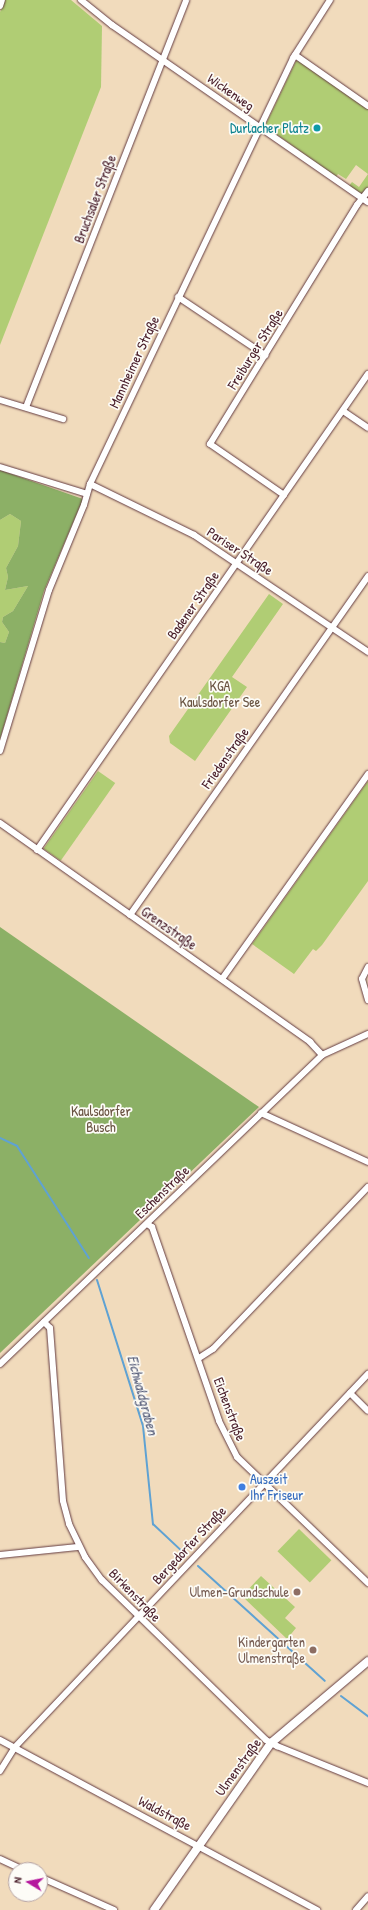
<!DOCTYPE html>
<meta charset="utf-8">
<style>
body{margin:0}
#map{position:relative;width:368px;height:1910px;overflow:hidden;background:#f1dbbc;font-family:"Patrick Hand",sans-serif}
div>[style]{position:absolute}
.green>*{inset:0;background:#b0cd74;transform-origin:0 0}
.forest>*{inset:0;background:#8cb066}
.stream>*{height:2px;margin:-1px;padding:0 1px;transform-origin:1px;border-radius:1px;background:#5fa2d3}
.roads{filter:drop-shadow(0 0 1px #633b41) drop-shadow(0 0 1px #633b41)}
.street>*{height:6px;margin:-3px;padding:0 3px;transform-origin:3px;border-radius:3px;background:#fff}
.secondary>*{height:8px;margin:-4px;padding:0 4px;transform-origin:4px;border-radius:4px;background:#fff}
.dots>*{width:11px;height:11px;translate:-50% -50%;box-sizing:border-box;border:2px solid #fdfcf7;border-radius:50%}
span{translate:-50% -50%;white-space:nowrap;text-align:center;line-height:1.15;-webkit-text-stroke:3.5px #fdfcf7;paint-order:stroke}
.street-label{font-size:14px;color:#4a1f2b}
.culture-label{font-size:14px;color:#0d838f}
.right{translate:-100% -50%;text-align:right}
.park-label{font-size:14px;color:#695341}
.shop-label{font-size:14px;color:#366cbe}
.left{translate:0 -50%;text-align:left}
.education-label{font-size:14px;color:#785e54}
.water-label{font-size:15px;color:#535a77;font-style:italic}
.north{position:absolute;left:8px;top:1862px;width:40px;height:40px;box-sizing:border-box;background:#fdfcf7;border:1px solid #b5a4a5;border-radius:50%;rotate:280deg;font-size:11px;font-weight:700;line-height:16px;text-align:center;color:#4a1f2b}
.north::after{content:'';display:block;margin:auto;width:14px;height:18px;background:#b5179e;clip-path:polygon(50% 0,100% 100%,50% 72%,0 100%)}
</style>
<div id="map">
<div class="green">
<i style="clip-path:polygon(5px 0,71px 0,102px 26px,101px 87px,0 345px,0 12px)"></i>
<i style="clip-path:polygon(296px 61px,300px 61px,368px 108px,368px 188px,365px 192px,360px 194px,349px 186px,352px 182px,359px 187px,368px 174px,356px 165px,346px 179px,338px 174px,336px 177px,265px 126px)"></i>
<i style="clip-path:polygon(10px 514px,21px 521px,18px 546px,6px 568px,8px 577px,5px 590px,28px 586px,13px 611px,3px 617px,2px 622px,9px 632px,5px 643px,0 642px,0 520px)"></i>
<i style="clip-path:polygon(269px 594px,283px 604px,232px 677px,247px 687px,195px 761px,170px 743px,169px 736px)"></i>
<i style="left:98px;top:771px;width:21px;height:95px;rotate:35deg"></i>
<i style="clip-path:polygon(368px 781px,368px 881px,322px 945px,316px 951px,313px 949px,294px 974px,252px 944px)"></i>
<i style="left:299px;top:1529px;width:45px;height:31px;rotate:44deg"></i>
<i style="clip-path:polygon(261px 1576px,295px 1607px,285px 1618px,296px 1628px,287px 1639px,242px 1596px)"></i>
</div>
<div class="forest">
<i style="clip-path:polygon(0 470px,83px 499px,44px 591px,0 739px,0 642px,5px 643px,9px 632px,2px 622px,3px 617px,13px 611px,28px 586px,5px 590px,8px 577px,6px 568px,18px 546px,21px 521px,10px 514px,0 520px)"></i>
<i style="clip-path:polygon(0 927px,259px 1107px,0 1353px)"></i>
</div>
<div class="stream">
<i style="left:0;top:1138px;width:19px;rotate:25deg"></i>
<i style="left:17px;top:1146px;width:133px;rotate:57.3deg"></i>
<i style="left:97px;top:1280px;width:153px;rotate:72.5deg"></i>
<i style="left:143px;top:1426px;width:99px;rotate:84.2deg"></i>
<i style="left:153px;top:1524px;width:44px;rotate:43.2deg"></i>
<i style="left:198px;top:1566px;width:171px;rotate:42.2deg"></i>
<i style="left:341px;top:1696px;width:34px;rotate:37deg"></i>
</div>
<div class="roads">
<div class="street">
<i style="left:81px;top:0;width:40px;rotate:39deg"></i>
<i style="left:112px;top:25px;width:311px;rotate:34.7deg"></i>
<i style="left:0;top:6px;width:6px;rotate:-72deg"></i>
<i style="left:295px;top:55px;width:89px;rotate:34.9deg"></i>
<i style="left:178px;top:297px;width:105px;rotate:33.7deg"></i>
<i style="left:0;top:400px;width:66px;rotate:16.8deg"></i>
<i style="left:26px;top:407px;width:437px;rotate:-68.5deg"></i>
<i style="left:343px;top:411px;width:30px;rotate:34deg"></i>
<i style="left:0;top:467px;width:91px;rotate:17.2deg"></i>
<i style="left:90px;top:484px;width:116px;rotate:26.1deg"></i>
<i style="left:194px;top:535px;width:210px;rotate:33.9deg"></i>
<i style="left:284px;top:495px;width:90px;rotate:-145.4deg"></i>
<i style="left:210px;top:444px;width:281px;rotate:-58.4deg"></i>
<i style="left:357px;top:205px;width:18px;rotate:-52deg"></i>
<i style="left:0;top:751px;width:168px;rotate:-73.1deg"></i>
<i style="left:49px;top:590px;width:92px;rotate:-67.6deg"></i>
<i style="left:84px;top:505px;width:22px;rotate:-74deg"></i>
<i style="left:90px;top:484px;width:472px;rotate:-64.5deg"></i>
<i style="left:293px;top:58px;width:69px;rotate:-57.5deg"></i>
<i style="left:0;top:823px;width:380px;rotate:35.2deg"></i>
<i style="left:310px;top:1042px;width:18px;rotate:47deg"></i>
<i style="left:37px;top:850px;width:580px;rotate:-55.19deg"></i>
<i style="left:130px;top:915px;width:414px;rotate:-54.9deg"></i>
<i style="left:368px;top:967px;width:13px;rotate:117deg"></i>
<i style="left:362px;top:979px;width:22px;rotate:74deg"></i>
<i style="left:222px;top:979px;width:252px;rotate:-54.5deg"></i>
<i style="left:261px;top:1113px;width:118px;rotate:24.6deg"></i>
<i style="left:147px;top:1224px;width:6px;rotate:31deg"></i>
<i style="left:152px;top:1227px;width:205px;rotate:70.9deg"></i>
<i style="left:219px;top:1421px;width:40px;rotate:63.4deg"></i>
<i style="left:237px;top:1457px;width:182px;rotate:43.9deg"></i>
<i style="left:44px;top:1322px;width:8px;rotate:45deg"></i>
<i style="left:50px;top:1328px;width:173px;rotate:85.7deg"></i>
<i style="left:63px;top:1501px;width:24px;rotate:75deg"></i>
<i style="left:69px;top:1524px;width:37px;rotate:64deg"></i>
<i style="left:85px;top:1557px;width:29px;rotate:54deg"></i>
<i style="left:102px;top:1580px;width:229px;rotate:44.3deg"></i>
<i style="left:266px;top:1740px;width:13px;rotate:29deg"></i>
<i style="left:277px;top:1746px;width:98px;rotate:22.1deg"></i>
<i style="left:199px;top:1358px;width:17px;rotate:-33deg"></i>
<i style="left:213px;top:1349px;width:224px;rotate:-46.3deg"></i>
<i style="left:0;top:1364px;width:446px;rotate:-43.8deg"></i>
<i style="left:322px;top:1055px;width:51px;rotate:-24.5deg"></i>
<i style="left:350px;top:1393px;width:25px;rotate:45deg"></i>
<i style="left:0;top:1555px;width:78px;rotate:-5.9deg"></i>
<i style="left:0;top:1740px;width:360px;rotate:28.2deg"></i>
<i style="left:0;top:1771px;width:28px;rotate:-58deg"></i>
<i style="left:15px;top:1747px;width:514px;rotate:-46.58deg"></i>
<i style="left:0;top:1859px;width:26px;rotate:25deg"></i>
<i style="left:40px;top:1877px;width:81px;rotate:24deg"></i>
<i style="left:356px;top:1910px;width:18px;rotate:-49deg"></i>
</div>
<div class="secondary">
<i style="left:154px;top:1910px;width:204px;rotate:-55deg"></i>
<i style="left:271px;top:1743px;width:127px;rotate:-40.2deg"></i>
</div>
</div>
<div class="dots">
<i style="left:317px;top:128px;background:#0f9aa8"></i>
<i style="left:242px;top:1487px;background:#3f7fe0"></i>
<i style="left:297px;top:1592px;background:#8d6e63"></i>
<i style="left:313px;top:1650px;background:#8d6e63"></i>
</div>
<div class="street-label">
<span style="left:231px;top:92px;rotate:35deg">Wickenweg</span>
<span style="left:95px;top:199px;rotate:-69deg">Bruchsaler Straße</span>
<span style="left:255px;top:349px;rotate:-58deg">Freiburger Straße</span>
<span style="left:134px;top:362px;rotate:-65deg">Mannheimer Straße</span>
<span style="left:240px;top:551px;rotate:33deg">Pariser Straße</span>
<span style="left:193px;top:605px;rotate:-55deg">Badener Straße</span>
<span style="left:225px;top:758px;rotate:-55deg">Friedenstraße</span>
<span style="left:169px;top:928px;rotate:35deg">Grenzstraße</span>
<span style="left:162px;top:1192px;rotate:-44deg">Eschenstraße</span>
<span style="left:230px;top:1409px;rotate:69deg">Eichenstraße</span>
<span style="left:189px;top:1545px;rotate:-47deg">Bergedorfer Straße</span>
<span style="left:135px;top:1595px;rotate:46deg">Birkenstraße</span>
<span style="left:238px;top:1767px;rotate:-54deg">Ulmenstraße</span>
<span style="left:165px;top:1813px;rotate:28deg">Waldstraße</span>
</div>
<div class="culture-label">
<span class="right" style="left:309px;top:128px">Durlacher Platz</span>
</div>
<div class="park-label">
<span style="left:220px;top:694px">KGA<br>Kaulsdorfer See</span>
<span style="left:101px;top:1119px">Kaulsdorfer<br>Busch</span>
</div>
<div class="shop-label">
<span class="left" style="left:250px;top:1487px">Auszeit<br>Ihr Friseur</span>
</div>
<div class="education-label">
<span class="right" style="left:289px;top:1592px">Ulmen-Grundschule</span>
<span class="right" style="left:305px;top:1650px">Kindergarten<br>Ulmenstraße</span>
</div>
<div class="water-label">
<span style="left:143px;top:1395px;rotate:75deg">Eichwaldgraben</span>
</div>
<div class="north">N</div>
</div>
